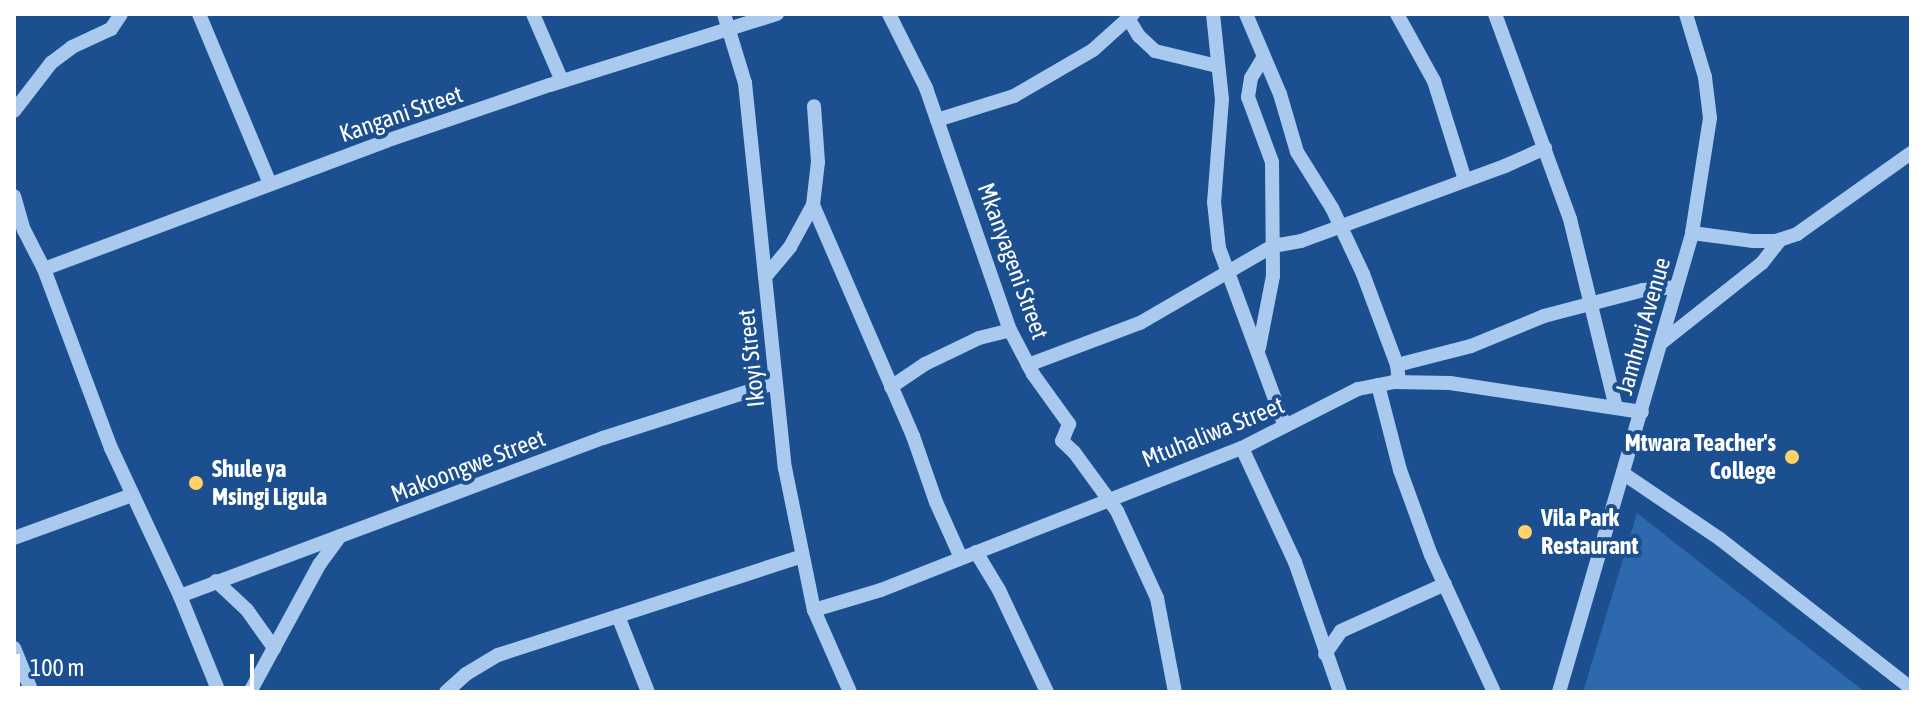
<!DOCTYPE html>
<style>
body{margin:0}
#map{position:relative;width:1925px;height:706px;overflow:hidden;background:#1b4f8f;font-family:"Asap Condensed",sans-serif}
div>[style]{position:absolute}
.green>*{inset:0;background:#2e69ad}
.minor>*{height:14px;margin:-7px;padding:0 7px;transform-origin:7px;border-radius:7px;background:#a9c9ee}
.dots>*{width:22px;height:22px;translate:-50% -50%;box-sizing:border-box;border:4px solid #1b4f8f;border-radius:50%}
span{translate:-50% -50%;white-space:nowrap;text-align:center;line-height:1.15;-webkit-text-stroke:8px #1b4f8f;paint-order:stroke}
.street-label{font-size:24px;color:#fff}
.poi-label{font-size:24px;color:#fff;font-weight:700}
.right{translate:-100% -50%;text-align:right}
.left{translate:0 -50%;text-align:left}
.frame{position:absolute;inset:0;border:16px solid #fff;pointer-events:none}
.scale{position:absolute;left:16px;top:654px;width:238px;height:36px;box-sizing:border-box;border:4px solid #fff;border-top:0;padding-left:10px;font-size:24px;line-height:28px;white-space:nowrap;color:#fff;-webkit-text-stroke:6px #1b4f8f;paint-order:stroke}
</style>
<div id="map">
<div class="green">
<i style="clip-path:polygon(1637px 513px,1865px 692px,1583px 692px)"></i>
</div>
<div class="minor">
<i style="left:199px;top:14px;width:184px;rotate:67.3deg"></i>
<i style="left:533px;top:14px;width:73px;rotate:66.6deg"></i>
<i style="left:724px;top:14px;width:72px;rotate:73.1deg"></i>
<i style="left:745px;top:83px;width:387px;rotate:84.1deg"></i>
<i style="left:785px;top:468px;width:145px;rotate:78.5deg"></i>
<i style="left:814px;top:610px;width:90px;rotate:66.3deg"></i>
<i style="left:889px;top:14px;width:83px;rotate:63.4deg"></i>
<i style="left:926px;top:88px;width:256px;rotate:70.9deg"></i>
<i style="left:1010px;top:330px;width:50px;rotate:62.4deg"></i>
<i style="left:1033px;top:374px;width:62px;rotate:54.2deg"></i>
<i style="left:1069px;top:424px;width:18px;rotate:112deg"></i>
<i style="left:1062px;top:441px;width:16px;rotate:43deg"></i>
<i style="left:1074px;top:452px;width:73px;rotate:53.9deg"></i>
<i style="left:1117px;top:511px;width:96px;rotate:65.3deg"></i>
<i style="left:1157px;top:598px;width:96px;rotate:79.2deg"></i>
<i style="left:1213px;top:14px;width:85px;rotate:84deg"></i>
<i style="left:1222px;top:99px;width:103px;rotate:94.4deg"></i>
<i style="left:1214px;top:202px;width:46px;rotate:83.8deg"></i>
<i style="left:1219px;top:248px;width:190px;rotate:69.7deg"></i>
<i style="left:1246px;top:14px;width:87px;rotate:67deg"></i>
<i style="left:1280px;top:94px;width:60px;rotate:73.7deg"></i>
<i style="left:1297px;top:152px;width:66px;rotate:58deg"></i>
<i style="left:1332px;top:208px;width:73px;rotate:64.8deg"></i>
<i style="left:1363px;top:274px;width:97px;rotate:69.5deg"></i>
<i style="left:1397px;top:365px;width:17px;rotate:83deg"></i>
<i style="left:1397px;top:14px;width:77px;rotate:61.1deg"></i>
<i style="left:1434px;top:81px;width:104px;rotate:72.6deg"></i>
<i style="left:1495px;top:14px;width:218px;rotate:69.9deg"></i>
<i style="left:1570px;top:219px;width:194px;rotate:76.3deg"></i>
<i style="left:1128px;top:18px;width:21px;rotate:59deg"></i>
<i style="left:1139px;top:36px;width:22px;rotate:43deg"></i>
<i style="left:1155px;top:51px;width:64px;rotate:13.6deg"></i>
<i style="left:14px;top:111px;width:61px;rotate:-52.4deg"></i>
<i style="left:51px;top:63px;width:26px;rotate:-37deg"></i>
<i style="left:72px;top:47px;width:43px;rotate:-24.8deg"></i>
<i style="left:111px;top:29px;width:18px;rotate:-56deg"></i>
<i style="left:937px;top:120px;width:81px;rotate:-17.3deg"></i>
<i style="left:1014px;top:96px;width:91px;rotate:-30.2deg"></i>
<i style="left:1093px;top:50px;width:54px;rotate:-42deg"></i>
<i style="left:14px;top:196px;width:35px;rotate:74deg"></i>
<i style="left:24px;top:230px;width:44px;rotate:62.9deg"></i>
<i style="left:44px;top:269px;width:191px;rotate:69.5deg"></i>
<i style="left:111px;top:448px;width:163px;rotate:65deg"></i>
<i style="left:180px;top:596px;width:104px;rotate:67.9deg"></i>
<i style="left:813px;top:205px;width:252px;rotate:66.6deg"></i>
<i style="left:913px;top:436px;width:70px;rotate:70.8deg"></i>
<i style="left:936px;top:502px;width:61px;rotate:65.9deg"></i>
<i style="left:1692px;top:233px;width:62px;rotate:7.5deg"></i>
<i style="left:1753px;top:241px;width:23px"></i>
<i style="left:1776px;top:241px;width:22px;rotate:-18deg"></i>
<i style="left:1797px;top:234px;width:140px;rotate:-35.4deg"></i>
<i style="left:44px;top:269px;width:365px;rotate:-20.5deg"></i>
<i style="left:386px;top:141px;width:173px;rotate:-18.9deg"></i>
<i style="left:550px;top:85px;width:238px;rotate:-17.4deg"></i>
<i style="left:765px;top:277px;width:39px;rotate:-50deg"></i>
<i style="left:790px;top:247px;width:48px;rotate:-61.3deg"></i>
<i style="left:813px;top:205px;width:43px;rotate:-83.4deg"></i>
<i style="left:818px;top:162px;width:56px;rotate:-94.1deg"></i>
<i style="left:1661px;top:343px;width:129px;rotate:-38.4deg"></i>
<i style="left:1762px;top:263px;width:29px;rotate:-52deg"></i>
<i style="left:1259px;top:348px;width:73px;rotate:-79deg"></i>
<i style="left:1273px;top:276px;width:114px;rotate:-90.5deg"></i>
<i style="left:1272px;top:162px;width:69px;rotate:-110.3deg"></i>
<i style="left:1248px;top:97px;width:19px;rotate:-81deg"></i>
<i style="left:1251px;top:78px;width:23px;rotate:-59deg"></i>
<i style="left:1028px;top:365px;width:120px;rotate:-20.6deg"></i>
<i style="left:1140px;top:323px;width:154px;rotate:-30.1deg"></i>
<i style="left:1273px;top:246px;width:28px;rotate:-10deg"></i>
<i style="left:1301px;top:241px;width:217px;rotate:-20.2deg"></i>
<i style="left:1505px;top:166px;width:44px;rotate:-24.2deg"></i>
<i style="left:1397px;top:365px;width:76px;rotate:-14.4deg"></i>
<i style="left:1471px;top:346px;width:79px;rotate:-22.3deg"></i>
<i style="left:1544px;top:316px;width:102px;rotate:-14.7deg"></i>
<i style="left:1643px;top:290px;width:33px;rotate:-5deg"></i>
<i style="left:1378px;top:385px;width:88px;rotate:75.5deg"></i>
<i style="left:1400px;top:470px;width:90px;rotate:70deg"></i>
<i style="left:1431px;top:555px;width:151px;rotate:65.3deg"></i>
<i style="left:891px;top:387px;width:41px;rotate:-34.1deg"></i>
<i style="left:925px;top:364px;width:60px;rotate:-25.7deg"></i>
<i style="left:979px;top:338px;width:32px;rotate:-14deg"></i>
<i style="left:1242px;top:448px;width:126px;rotate:65.1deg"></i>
<i style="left:1295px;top:562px;width:138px;rotate:70.9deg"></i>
<i style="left:1624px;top:474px;width:116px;rotate:34.1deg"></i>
<i style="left:1720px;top:539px;width:242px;rotate:38deg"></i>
<i style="left:14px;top:538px;width:126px;rotate:-20deg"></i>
<i style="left:976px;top:552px;width:44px;rotate:58.8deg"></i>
<i style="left:999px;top:590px;width:113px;rotate:64.8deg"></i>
<i style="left:216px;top:581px;width:42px;rotate:43.1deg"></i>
<i style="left:247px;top:610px;width:47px;rotate:54.6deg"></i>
<i style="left:180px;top:596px;width:452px;rotate:-20.5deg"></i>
<i style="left:603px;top:438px;width:180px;rotate:-17.8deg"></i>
<i style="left:814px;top:610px;width:70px;rotate:-16.6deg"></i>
<i style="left:881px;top:590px;width:388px;rotate:-21.5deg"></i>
<i style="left:1242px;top:448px;width:130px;rotate:-27deg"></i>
<i style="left:1358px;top:389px;width:36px;rotate:-11deg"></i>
<i style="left:1393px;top:382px;width:57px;rotate:1deg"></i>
<i style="left:1450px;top:383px;width:194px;rotate:8.6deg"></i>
<i style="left:618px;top:616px;width:82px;rotate:68.5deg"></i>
<i style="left:14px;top:648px;width:48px;rotate:67.8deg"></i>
<i style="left:1325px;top:654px;width:28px;rotate:-55deg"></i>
<i style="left:1341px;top:631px;width:114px;rotate:-24.3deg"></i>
<i style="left:250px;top:692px;width:145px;rotate:-61.5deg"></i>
<i style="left:319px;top:565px;width:36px;rotate:-54deg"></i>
<i style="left:446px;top:692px;width:27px;rotate:-42deg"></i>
<i style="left:466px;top:674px;width:37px;rotate:-31deg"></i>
<i style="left:498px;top:655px;width:320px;rotate:-18deg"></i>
<i style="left:1559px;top:692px;width:478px;rotate:-73.8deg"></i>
<i style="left:1692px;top:233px;width:116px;rotate:-81.1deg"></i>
<i style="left:1710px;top:118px;width:41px;rotate:-97deg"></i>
<i style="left:1705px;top:77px;width:66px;rotate:-106.8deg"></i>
</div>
<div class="dots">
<i style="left:1792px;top:457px;background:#ffd166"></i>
<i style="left:196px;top:483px;background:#ffd166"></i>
<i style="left:1525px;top:532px;background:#ffd166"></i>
</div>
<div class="street-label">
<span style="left:401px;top:114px;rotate:-19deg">Kangani Street</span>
<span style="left:1013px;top:261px;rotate:70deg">Mkanyageni Street</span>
<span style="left:1643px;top:326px;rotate:-74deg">Jamhuri Avenue</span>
<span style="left:751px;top:358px;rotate:-96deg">Ikoyi Street</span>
<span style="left:1213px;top:432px;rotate:-22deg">Mtuhaliwa Street</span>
<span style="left:468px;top:466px;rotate:-21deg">Makoongwe Street</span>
</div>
<div class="poi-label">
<span class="right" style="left:1776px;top:457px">Mtwara Teacher's<br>College</span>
<span class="left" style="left:212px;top:483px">Shule ya<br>Msingi Ligula</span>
<span class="left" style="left:1541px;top:532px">Vila Park<br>Restaurant</span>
</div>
<div class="frame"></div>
<div class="scale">100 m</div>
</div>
